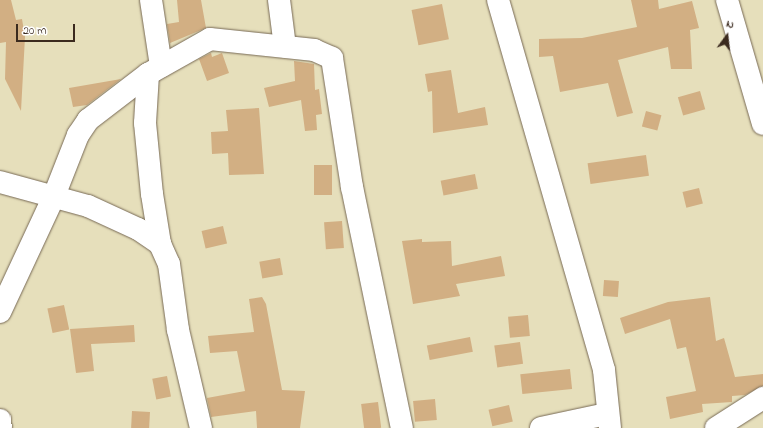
<!DOCTYPE html>
<style>
body{margin:0}
#map{position:relative;width:763px;height:428px;overflow:hidden;background:#e6dfbb;font-family:"Indie Flower",sans-serif}
div>[style]{position:absolute}
.building>*{inset:0;background:#d2af83;transform-origin:0 0}
.roads{filter:drop-shadow(0 0 1px #776955) drop-shadow(0 0 1px #776955)}
.street>*{height:22px;margin:-11px;padding:0 11px;transform-origin:11px;border-radius:11px;background:#fff}
span{translate:-50% -50%;white-space:nowrap;text-align:center;line-height:1.15;-webkit-text-stroke:3px #fff;paint-order:stroke}
.north{position:absolute;left:707px;top:16px;width:40px;height:40px;-webkit-text-stroke:3px #fff;paint-order:stroke;rotate:15deg;font-size:11px;font-weight:700;line-height:16px;text-align:center;color:#3b2a1e}
.north::after{content:'';display:block;margin:auto;width:14px;height:18px;background:#3b2a1e;clip-path:polygon(50% 0,100% 100%,50% 72%,0 100%)}
.scale{position:absolute;left:16px;top:24px;width:59px;height:18px;box-sizing:border-box;border:2px solid #3b2a1e;border-top:0;padding-left:5px;font-size:12px;line-height:14px;white-space:nowrap;color:#3b2a1e;-webkit-text-stroke:3px #fff;paint-order:stroke}
</style>
<div id="map">
<div class="building">
<i style="clip-path:polygon(0 0,11px 0,16px 20px,22px 19px,25px 37px,21px 111px,5px 79px,6px 42px,0 43px)"></i>
<i style="clip-path:polygon(177px 0,201px 0,206px 28px,170px 43px,167px 24px,179px 22px)"></i>
<i style="clip-path:polygon(631px 0,658px 0,659px 9px,692px 1px,699px 28px,690px 30px,692px 69px,671px 69px,668px 47px,618px 60px,633px 113px,617px 117px,608px 83px,560px 92px,553px 56px,539px 57px,539px 39px,582px 38px,637px 27px)"></i>
<i style="left:442px;top:4px;width:36px;height:31px;rotate:79deg"></i>
<i style="clip-path:polygon(211px 53px,212px 57px,222px 53px,229px 73px,207px 81px,199px 59px)"></i>
<i style="clip-path:polygon(294px 61px,314px 64px,315px 90px,319px 89px,322px 114px,316px 115px,317px 130px,305px 131px,301px 100px,269px 107px,264px 88px,295px 81px)"></i>
<i style="clip-path:polygon(451px 70px,458px 113px,485px 107px,488px 125px,433px 133px,432px 91px,428px 92px,425px 74px)"></i>
<i style="clip-path:polygon(121px 79px,87px 105px,73px 107px,69px 88px)"></i>
<i style="left:700px;top:91px;width:19px;height:23px;rotate:74deg"></i>
<i style="clip-path:polygon(259px 108px,264px 174px,229px 175px,228px 153px,212px 154px,211px 132px,228px 131px,226px 110px)"></i>
<i style="left:646px;top:111px;width:16px;height:16px;rotate:15deg"></i>
<i style="left:646px;top:155px;width:21px;height:59px;rotate:82deg"></i>
<i style="left:314px;top:165px;width:18px;height:30px"></i>
<i style="left:475px;top:174px;width:15px;height:35px;rotate:79deg"></i>
<i style="left:699px;top:188px;width:16px;height:17px;rotate:76deg"></i>
<i style="left:342px;top:221px;width:27px;height:18px;rotate:86deg"></i>
<i style="left:223px;top:226px;width:18px;height:22px;rotate:77deg"></i>
<i style="clip-path:polygon(422px 239px,422px 242px,451px 241px,452px 266px,501px 256px,505px 276px,456px 284px,460px 296px,413px 304px,402px 241px)"></i>
<i style="left:280px;top:258px;width:17px;height:21px;rotate:80deg"></i>
<i style="left:604px;top:280px;width:15px;height:16px;rotate:4deg"></i>
<i style="clip-path:polygon(262px 297px,266px 304px,282px 390px,305px 391px,300px 428px,257px 428px,256px 411px,211px 417px,207px 398px,245px 391px,237px 351px,210px 353px,208px 336px,254px 332px,249px 299px)"></i>
<i style="clip-path:polygon(710px 297px,716px 341px,724px 338px,735px 377px,763px 374px,763px 386px,745px 395px,732px 396px,732px 402px,702px 404px,703px 412px,670px 419px,666px 397px,696px 391px,686px 347px,677px 349px,670px 319px,625px 334px,620px 318px,668px 302px)"></i>
<i style="left:64px;top:305px;width:25px;height:17px;rotate:78deg"></i>
<i style="left:528px;top:315px;width:21px;height:20px;rotate:85deg"></i>
<i style="clip-path:polygon(134px 325px,135px 342px,91px 344px,94px 371px,76px 373px,70px 329px)"></i>
<i style="left:470px;top:337px;width:15px;height:44px;rotate:79deg"></i>
<i style="left:520px;top:342px;width:22px;height:26px;rotate:82deg"></i>
<i style="left:570px;top:369px;width:20px;height:50px;rotate:84deg"></i>
<i style="left:167px;top:376px;width:21px;height:15px;rotate:79deg"></i>
<i style="left:435px;top:399px;width:21px;height:22px;rotate:85deg"></i>
<i style="left:378px;top:402px;width:26px;height:17px;rotate:83deg"></i>
<i style="left:509px;top:405px;width:17px;height:21px;rotate:77deg"></i>
<i style="left:132px;top:411px;width:18px;height:17px;rotate:3deg"></i>
</div>
<div class="roads">
<div class="street">
<i style="left:151px;top:0;width:67px;rotate:81.4deg"></i>
<i style="left:279px;top:0;width:47px;rotate:82.7deg"></i>
<i style="left:498px;top:0;width:385px;rotate:74deg"></i>
<i style="left:604px;top:370px;width:58px;rotate:84.1deg"></i>
<i style="left:727px;top:0;width:129px;rotate:73.8deg"></i>
<i style="left:148px;top:74px;width:49px;rotate:93.5deg"></i>
<i style="left:145px;top:123px;width:71px;rotate:84.4deg"></i>
<i style="left:152px;top:194px;width:51px;rotate:80.9deg"></i>
<i style="left:160px;top:244px;width:22px;rotate:66deg"></i>
<i style="left:169px;top:264px;width:67px;rotate:82.2deg"></i>
<i style="left:178px;top:330px;width:101px;rotate:76.8deg"></i>
<i style="left:0;top:182px;width:91px;rotate:15.3deg"></i>
<i style="left:88px;top:206px;width:55px;rotate:24.7deg"></i>
<i style="left:138px;top:229px;width:27px;rotate:34deg"></i>
<i style="left:0;top:312px;width:128px;rotate:-65deg"></i>
<i style="left:54px;top:196px;width:66px;rotate:-68.5deg"></i>
<i style="left:78px;top:135px;width:18px;rotate:-56deg"></i>
<i style="left:88px;top:120px;width:76px;rotate:-37.5deg"></i>
<i style="left:148px;top:74px;width:71px;rotate:-29.4deg"></i>
<i style="left:210px;top:39px;width:105px;rotate:6deg"></i>
<i style="left:314px;top:50px;width:20px;rotate:24deg"></i>
<i style="left:332px;top:58px;width:131px;rotate:81.2deg"></i>
<i style="left:352px;top:187px;width:246px;rotate:78.3deg"></i>
<i style="left:0;top:420px;width:8px;rotate:83deg"></i>
<i style="left:541px;top:428px;width:67px;rotate:-12deg"></i>
<i style="left:716px;top:428px;width:56px;rotate:-32.6deg"></i>
</div>
</div>
<div class="north">N</div>
<div class="scale">20 m</div>
</div>
